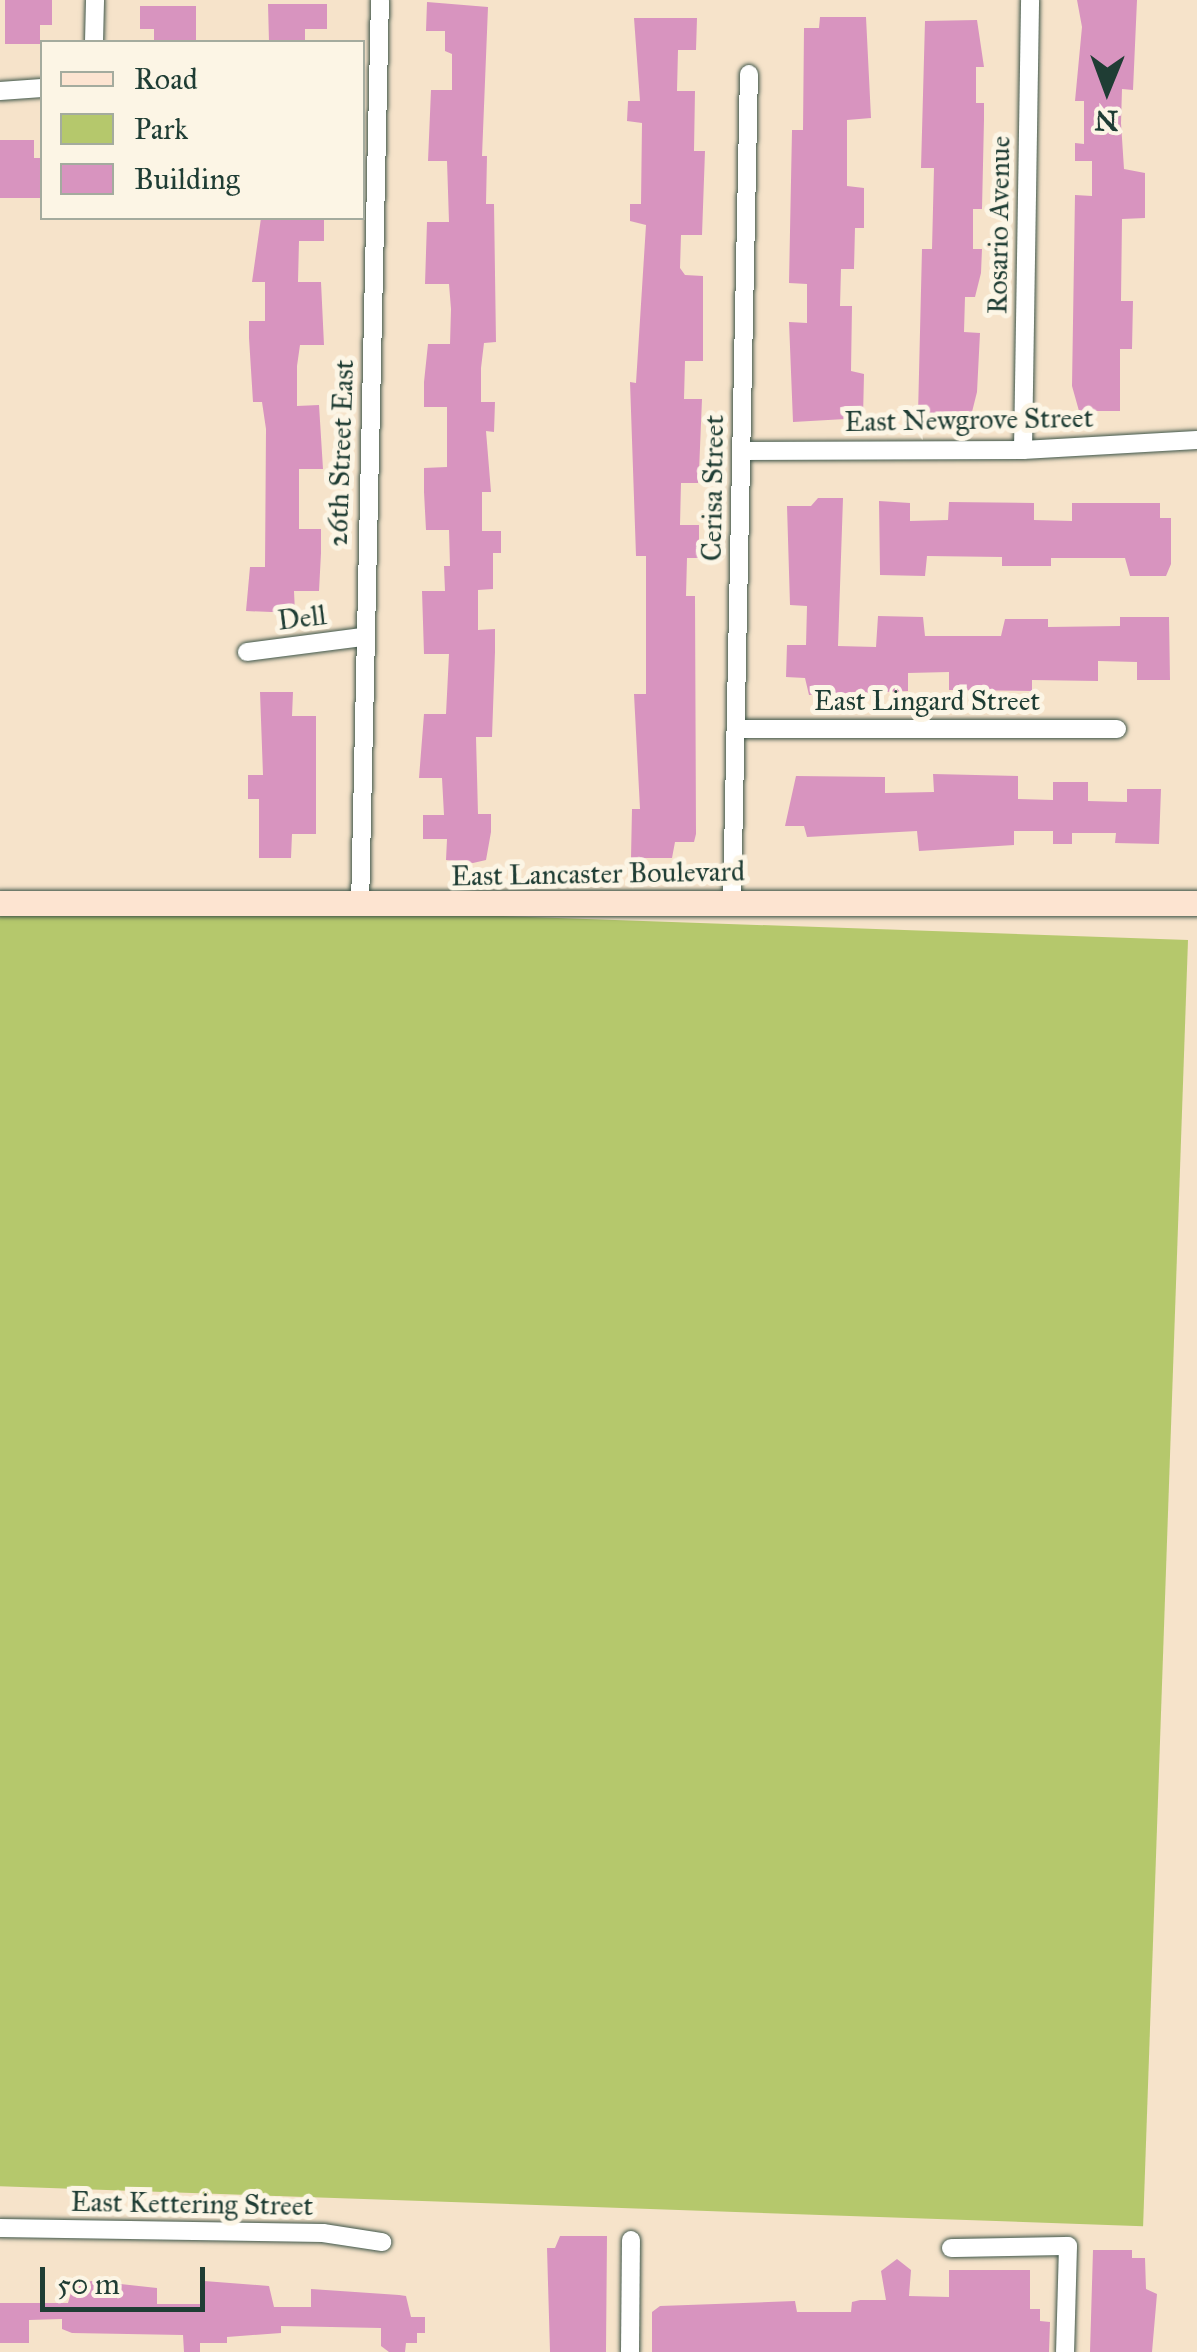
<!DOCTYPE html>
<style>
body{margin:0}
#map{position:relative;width:1197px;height:2352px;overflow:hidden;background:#f6e3ca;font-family:"IM FELL Great Primer",serif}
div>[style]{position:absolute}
.green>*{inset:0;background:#b5c86c;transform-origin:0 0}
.building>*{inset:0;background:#d894bf}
.roads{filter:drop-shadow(0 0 2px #3f564a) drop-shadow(0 0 2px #3f564a)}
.minor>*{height:18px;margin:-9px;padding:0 9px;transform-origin:9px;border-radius:9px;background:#fff}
.secondary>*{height:25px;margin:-12.5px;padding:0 12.5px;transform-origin:12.5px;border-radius:12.5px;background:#fde4d1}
span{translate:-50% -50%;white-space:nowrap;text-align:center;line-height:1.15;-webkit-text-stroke:10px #fcf5e5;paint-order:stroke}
.street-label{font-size:28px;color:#1f3d34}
.legend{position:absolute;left:40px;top:40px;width:325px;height:180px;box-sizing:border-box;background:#fcf5e5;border:2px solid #a4ab9e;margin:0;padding:12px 18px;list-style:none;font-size:30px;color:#1f3d34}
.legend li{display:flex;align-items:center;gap:20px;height:50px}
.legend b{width:50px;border:2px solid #a4ab9e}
.north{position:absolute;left:1057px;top:40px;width:100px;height:100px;-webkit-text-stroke:8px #fcf5e5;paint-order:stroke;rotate:181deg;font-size:28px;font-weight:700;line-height:40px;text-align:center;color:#1f3d34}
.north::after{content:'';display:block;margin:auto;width:35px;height:45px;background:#1f3d34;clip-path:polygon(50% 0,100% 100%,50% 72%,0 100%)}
.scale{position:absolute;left:40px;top:2267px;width:165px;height:45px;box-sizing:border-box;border:5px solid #1f3d34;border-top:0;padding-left:12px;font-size:30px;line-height:35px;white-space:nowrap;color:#1f3d34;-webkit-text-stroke:8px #fcf5e5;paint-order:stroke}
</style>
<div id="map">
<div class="green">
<i style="left:1188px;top:940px;width:1287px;height:1188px;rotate:92deg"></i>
</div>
<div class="building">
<i style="clip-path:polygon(5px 0,52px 0,52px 25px,40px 25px,40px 44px,5px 44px)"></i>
<i style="clip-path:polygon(1077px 0,1137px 0,1133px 90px,1122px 89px,1121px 123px,1124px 169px,1145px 173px,1145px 218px,1122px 219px,1121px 301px,1133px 301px,1132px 349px,1120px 349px,1120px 411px,1079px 411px,1072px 386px,1075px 195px,1092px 196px,1092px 161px,1075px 161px,1075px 143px,1084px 144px,1084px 101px,1075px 101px,1082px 27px)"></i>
<i style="clip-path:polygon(427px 2px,488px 7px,482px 156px,487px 156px,486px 204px,494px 204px,496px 342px,484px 343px,481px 368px,481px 402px,495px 402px,494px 432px,486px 431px,491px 492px,482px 492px,482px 531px,501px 531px,501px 553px,493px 553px,493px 589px,478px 590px,478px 630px,495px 629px,495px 652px,492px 737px,476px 737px,478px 814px,491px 814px,491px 832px,486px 860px,473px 863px,446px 860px,447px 839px,423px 839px,423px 815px,444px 815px,442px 778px,419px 778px,424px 714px,446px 714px,449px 654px,424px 654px,422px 591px,445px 591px,444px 566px,450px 566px,449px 530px,426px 530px,424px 492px,424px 468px,447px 467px,447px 407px,424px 407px,424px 382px,428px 344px,450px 344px,451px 309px,449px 284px,425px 284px,427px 222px,449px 222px,447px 161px,428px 161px,431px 90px,452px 90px,452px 54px,445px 51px,445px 31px,426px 31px)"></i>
<i style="clip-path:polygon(268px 4px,327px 4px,327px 29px,305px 29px,305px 42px,269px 42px)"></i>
<i style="clip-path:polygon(140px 6px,196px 6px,196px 42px,154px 42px,154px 29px,140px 29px)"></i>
<i style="clip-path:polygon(820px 17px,866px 17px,871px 118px,847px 120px,847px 186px,864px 188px,864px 228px,855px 228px,854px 269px,841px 269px,840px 306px,852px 306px,851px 371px,864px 374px,863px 418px,793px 422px,789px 322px,807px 323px,807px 284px,789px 283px,792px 130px,803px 130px,804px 28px,819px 28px)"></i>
<i style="clip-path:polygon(697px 18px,696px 50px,678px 50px,677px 91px,695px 91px,694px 151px,705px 151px,702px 235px,681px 235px,680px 268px,685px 275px,703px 276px,703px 361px,685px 361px,684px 399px,702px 399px,699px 472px,698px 483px,681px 483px,680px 525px,699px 525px,699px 558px,687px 558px,686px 596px,695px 596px,696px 834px,694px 842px,675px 842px,672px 858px,631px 858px,632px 809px,640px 809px,634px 694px,646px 694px,646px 556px,636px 556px,630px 382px,636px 383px,646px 225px,630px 221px,630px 204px,641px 204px,642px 123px,627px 121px,628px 101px,640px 101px,634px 18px)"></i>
<i style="clip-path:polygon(977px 20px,984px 67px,976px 67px,976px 103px,984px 103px,984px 120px,982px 209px,973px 209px,973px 249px,982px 249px,981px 273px,975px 297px,965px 297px,964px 332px,980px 333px,977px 392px,971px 416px,918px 415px,922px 249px,932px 249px,934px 168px,921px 168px,925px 21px)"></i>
<i style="clip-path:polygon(0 140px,34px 140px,34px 158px,42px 158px,42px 198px,0 198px)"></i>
<i style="clip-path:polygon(261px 218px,324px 219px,324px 241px,299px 241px,298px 282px,321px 282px,324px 345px,300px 345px,297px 366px,297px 406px,319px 405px,323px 469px,299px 469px,299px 529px,321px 529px,321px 553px,319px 591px,294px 591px,295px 613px,246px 611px,250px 567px,265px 567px,266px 429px,262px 402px,253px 402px,249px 338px,249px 321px,265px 321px,265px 282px,252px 282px)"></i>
<i style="clip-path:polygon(818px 498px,843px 498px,838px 646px,876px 647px,878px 616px,923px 617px,925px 636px,1001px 636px,1005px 619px,1048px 619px,1048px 627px,1120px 626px,1120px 617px,1169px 617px,1170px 680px,1137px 680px,1137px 662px,1098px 661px,1098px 681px,1032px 680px,1032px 691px,949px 690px,949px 672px,908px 673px,908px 691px,809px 695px,805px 678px,786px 677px,787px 645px,806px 645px,807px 606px,790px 605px,787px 506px,811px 506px)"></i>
<i style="clip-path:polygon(879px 501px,910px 503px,910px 521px,948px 520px,949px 502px,1034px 503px,1034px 520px,1072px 521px,1072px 503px,1160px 503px,1160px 518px,1171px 518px,1171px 564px,1166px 576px,1130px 576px,1125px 558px,1051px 558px,1051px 566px,1002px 566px,1002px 557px,927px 556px,925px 576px,880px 575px)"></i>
<i style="clip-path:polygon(260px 692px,293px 692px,292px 716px,316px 716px,316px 834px,292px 834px,291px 858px,259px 858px,259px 799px,248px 799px,248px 775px,263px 775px)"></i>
<i style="clip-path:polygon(933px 774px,1018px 776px,1018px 799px,1053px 800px,1053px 782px,1088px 782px,1088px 801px,1127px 802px,1127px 789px,1161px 789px,1159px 844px,1115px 843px,1116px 833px,1072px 833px,1072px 844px,1053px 844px,1053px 831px,1014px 831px,1014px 845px,919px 851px,917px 831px,807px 837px,804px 826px,785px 826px,796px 776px,885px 777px,885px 793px,934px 792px)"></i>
<i style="clip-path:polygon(560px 2236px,607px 2236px,606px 2352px,550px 2352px,547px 2248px,555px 2248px)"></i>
<i style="clip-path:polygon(1093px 2250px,1132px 2250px,1132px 2258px,1145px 2258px,1146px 2289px,1157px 2294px,1152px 2352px,1090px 2352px)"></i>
<i style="clip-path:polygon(897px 2259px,911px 2270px,909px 2296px,949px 2297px,949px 2270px,1030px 2270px,1030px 2309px,1040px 2309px,1040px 2321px,1050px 2322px,1049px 2352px,652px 2352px,652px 2312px,660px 2306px,795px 2301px,797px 2312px,851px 2312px,852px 2302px,860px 2300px,886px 2300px,881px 2271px)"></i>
<i style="clip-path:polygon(93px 2281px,157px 2288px,157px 2304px,205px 2304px,204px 2281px,269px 2286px,274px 2307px,311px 2307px,311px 2289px,399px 2295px,406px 2296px,411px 2317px,425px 2317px,425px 2333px,417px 2333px,417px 2343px,406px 2343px,405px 2352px,389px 2352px,381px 2346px,381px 2328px,281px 2326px,281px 2333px,227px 2337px,227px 2343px,200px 2343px,200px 2352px,184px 2352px,183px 2335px,72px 2333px,62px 2329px,62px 2319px,29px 2320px,29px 2343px,0 2343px,0 2303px,68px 2303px,74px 2282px)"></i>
</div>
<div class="roads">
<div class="minor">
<i style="left:94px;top:42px;width:42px;rotate:-88.6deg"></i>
<i style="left:0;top:91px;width:42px;rotate:-4.1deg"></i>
<i style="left:1023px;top:450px;width:450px;rotate:-89.1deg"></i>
<i style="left:741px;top:451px;width:282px;rotate:-0.2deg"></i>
<i style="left:1023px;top:450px;width:174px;rotate:-3.3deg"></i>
<i style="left:247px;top:652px;width:117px;rotate:-7.4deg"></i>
<i style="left:738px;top:729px;width:379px"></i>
<i style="left:732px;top:903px;width:829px;rotate:-88.83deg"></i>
<i style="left:360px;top:907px;width:907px;rotate:-88.74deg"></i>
<i style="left:0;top:2228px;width:323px;rotate:0.9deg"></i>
<i style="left:323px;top:2233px;width:60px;rotate:8.7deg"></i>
<i style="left:951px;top:2248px;width:117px;rotate:-1deg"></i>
<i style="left:1068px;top:2246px;width:106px;rotate:91.6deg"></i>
<i style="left:630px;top:2352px;width:112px;rotate:-89.5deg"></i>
</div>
<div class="secondary">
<i style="left:0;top:903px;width:1197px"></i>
</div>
</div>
<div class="street-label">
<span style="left:999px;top:225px;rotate:-89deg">Rosario Avenue</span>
<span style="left:969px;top:420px;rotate:-1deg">East Newgrove Street</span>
<span style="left:341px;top:453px;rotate:-88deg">26th Street East</span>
<span style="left:713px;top:488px;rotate:-89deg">Cerisa Street</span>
<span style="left:302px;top:618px;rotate:-7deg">Dell</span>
<span style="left:927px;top:701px">East Lingard Street</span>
<span style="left:598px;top:874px;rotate:-1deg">East Lancaster Boulevard</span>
<span style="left:192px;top:2204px;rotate:1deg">East Kettering Street</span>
</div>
<ul class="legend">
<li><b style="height:12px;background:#fde4d1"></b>Road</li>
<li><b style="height:28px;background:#b5c86c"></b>Park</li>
<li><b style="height:28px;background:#d894bf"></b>Building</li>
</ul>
<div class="north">N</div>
<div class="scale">50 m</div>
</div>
